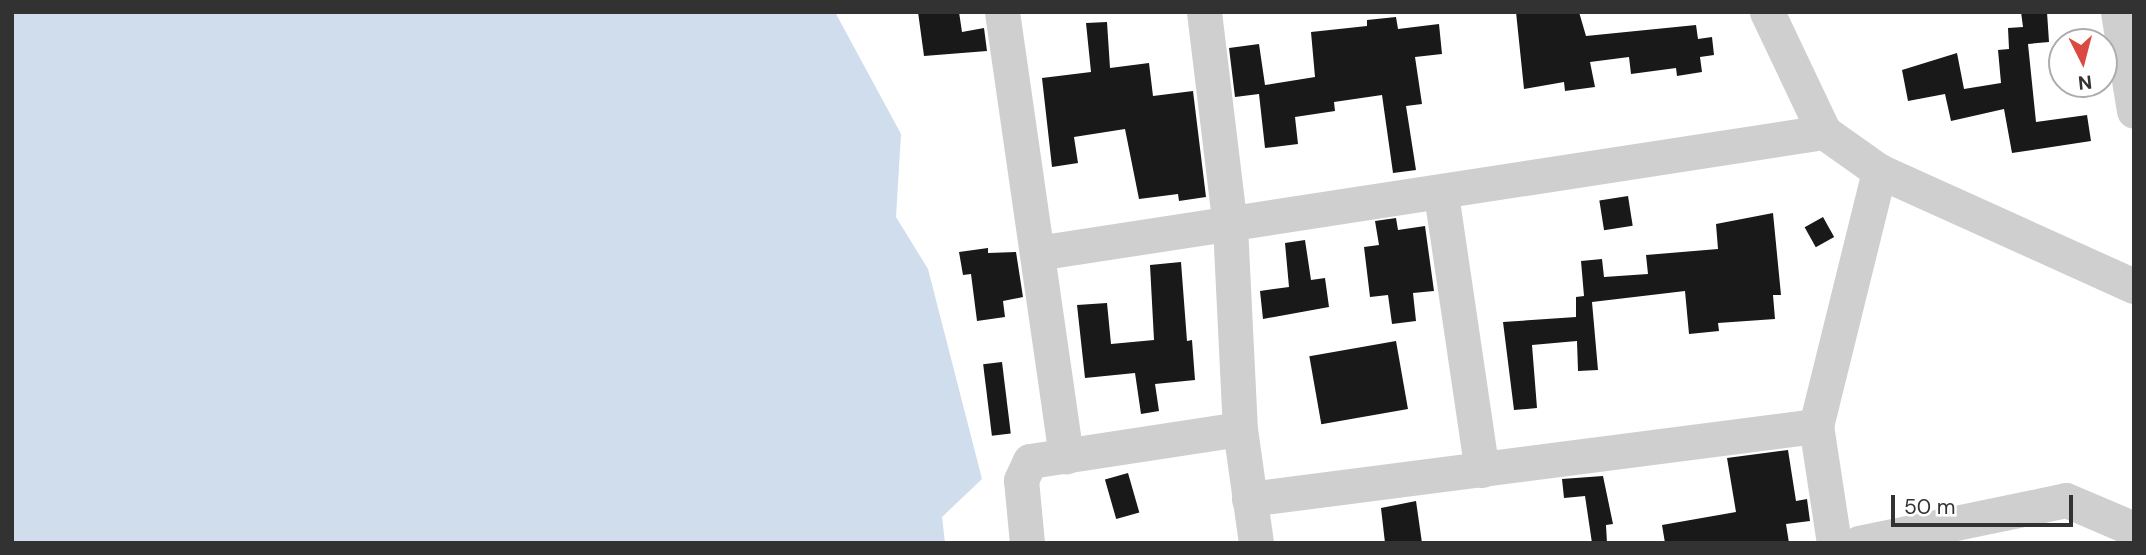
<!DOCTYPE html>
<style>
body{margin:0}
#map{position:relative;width:2146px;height:555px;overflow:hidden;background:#fff;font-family:"DM Sans",sans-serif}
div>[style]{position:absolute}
.water>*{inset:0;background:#cfddec}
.building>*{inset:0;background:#191919;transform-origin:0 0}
.minor>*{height:35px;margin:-17.5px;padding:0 17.5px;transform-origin:17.5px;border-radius:17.5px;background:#cfcfcf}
span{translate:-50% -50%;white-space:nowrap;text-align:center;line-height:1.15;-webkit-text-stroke:7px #fff;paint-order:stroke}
.frame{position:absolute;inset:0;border:14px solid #323232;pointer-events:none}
.north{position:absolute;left:2048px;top:28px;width:70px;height:70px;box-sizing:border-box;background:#fff;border:2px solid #adadad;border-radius:50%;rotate:174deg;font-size:19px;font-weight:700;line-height:28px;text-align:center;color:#323232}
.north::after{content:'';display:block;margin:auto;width:24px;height:32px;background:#db4a42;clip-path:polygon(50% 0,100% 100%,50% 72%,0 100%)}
.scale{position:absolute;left:1891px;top:495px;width:182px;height:32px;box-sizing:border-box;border:4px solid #323232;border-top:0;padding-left:9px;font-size:21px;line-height:24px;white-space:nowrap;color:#323232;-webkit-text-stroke:5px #fff;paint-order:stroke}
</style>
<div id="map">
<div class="water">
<i style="clip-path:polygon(12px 12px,835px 12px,901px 134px,896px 217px,928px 269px,982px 479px,942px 517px,945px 543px,12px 543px)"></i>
</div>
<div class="building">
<i style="clip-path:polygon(918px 12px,959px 12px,962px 32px,984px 28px,987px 51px,924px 56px)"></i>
<i style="clip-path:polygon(1516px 12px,1579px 12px,1586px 36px,1696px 25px,1698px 39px,1712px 37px,1714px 55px,1700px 57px,1702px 72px,1677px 76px,1676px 68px,1631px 74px,1629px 57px,1590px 62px,1595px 87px,1565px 91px,1564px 82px,1524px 89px)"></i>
<i style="clip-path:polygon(2021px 12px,2047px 12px,2049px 42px,2028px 44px,2036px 122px,2087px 115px,2091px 141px,2012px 153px,2004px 109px,1951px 121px,1945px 94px,1908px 101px,1902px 70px,1957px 53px,1964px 89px,2001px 83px,1998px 50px,2009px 49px,2008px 28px,2023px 27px)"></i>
<i style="clip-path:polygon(1396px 17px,1398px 29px,1439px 24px,1442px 54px,1415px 57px,1422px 104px,1406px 106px,1416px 170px,1393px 173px,1382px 95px,1334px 102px,1335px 111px,1295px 117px,1298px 144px,1265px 148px,1259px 94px,1235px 97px,1229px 48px,1259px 44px,1265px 85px,1315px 77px,1311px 32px,1367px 26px,1367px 20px)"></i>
<i style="clip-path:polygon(1107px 22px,1110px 68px,1149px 63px,1153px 96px,1193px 91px,1206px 197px,1179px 201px,1178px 194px,1139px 199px,1125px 129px,1074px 137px,1078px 163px,1052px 167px,1042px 78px,1091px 72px,1086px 23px)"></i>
<i style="left:1628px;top:196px;width:30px;height:29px;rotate:81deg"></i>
<i style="clip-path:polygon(1773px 213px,1781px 295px,1773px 295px,1775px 319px,1718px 323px,1719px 331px,1689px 334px,1685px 291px,1592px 302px,1598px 370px,1578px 371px,1577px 341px,1532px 345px,1537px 408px,1514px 410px,1503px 322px,1576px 317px,1576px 297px,1584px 296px,1581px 261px,1602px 259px,1604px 277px,1648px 274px,1646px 255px,1718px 249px,1716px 224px)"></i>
<i style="left:1823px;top:217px;width:23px;height:21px;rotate:61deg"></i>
<i style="clip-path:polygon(1396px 218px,1398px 230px,1425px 226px,1434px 291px,1413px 293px,1416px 321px,1392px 324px,1388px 295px,1370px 297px,1364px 247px,1379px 245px,1375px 221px)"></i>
<i style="clip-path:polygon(1305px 240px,1311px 280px,1325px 278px,1329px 307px,1263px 319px,1260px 291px,1289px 287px,1285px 243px)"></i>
<i style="clip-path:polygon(988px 248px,988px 253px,1016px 252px,1023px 297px,1003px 301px,1005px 317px,977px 321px,971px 274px,963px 275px,959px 252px)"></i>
<i style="clip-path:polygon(1181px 262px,1187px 341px,1192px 340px,1195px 380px,1155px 384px,1159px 411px,1141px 414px,1135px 373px,1085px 378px,1077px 305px,1107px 303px,1111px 344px,1154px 340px,1150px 265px)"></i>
<i style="left:1396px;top:341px;width:69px;height:88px;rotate:80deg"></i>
<i style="left:1002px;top:362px;width:72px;height:19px;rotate:83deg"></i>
<i style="clip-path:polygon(1788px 450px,1796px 501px,1807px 499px,1810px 521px,1786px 524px,1789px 543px,1665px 543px,1662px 525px,1736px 512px,1727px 458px)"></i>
<i style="left:1128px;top:473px;width:41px;height:24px;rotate:74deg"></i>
<i style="clip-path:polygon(1603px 476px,1613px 524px,1606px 525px,1607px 543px,1592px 543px,1585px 496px,1564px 498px,1562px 479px)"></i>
<i style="clip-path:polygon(1416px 501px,1422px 543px,1385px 543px,1381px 508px)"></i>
</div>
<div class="minor">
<i style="left:1002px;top:12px;width:449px;rotate:81.8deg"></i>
<i style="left:1204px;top:12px;width:216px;rotate:83.1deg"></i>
<i style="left:1230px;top:226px;width:203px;rotate:87.2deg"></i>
<i style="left:1240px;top:429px;width:115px;rotate:82deg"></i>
<i style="left:1767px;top:12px;width:133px;rotate:64.6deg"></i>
<i style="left:1824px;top:132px;width:67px;rotate:35.3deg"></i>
<i style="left:1879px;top:171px;width:280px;rotate:24.3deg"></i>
<i style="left:2118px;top:12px;width:100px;rotate:80.8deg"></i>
<i style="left:1441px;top:194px;width:279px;rotate:81.6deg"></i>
<i style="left:1037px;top:253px;width:796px;rotate:-8.74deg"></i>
<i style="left:1249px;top:499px;width:572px;rotate:-7.34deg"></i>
<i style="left:1027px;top:543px;width:63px;rotate:-95.4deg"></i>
<i style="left:1021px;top:480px;width:21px;rotate:-65deg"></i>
<i style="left:1030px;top:461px;width:212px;rotate:-8.7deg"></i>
<i style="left:1834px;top:543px;width:118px;rotate:-98.7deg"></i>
<i style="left:1816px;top:426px;width:263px;rotate:-76.1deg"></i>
<i style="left:1859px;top:543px;width:211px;rotate:-11.7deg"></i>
<i style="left:2066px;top:500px;width:74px;rotate:23.1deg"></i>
</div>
<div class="frame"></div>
<div class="north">N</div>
<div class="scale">50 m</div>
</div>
